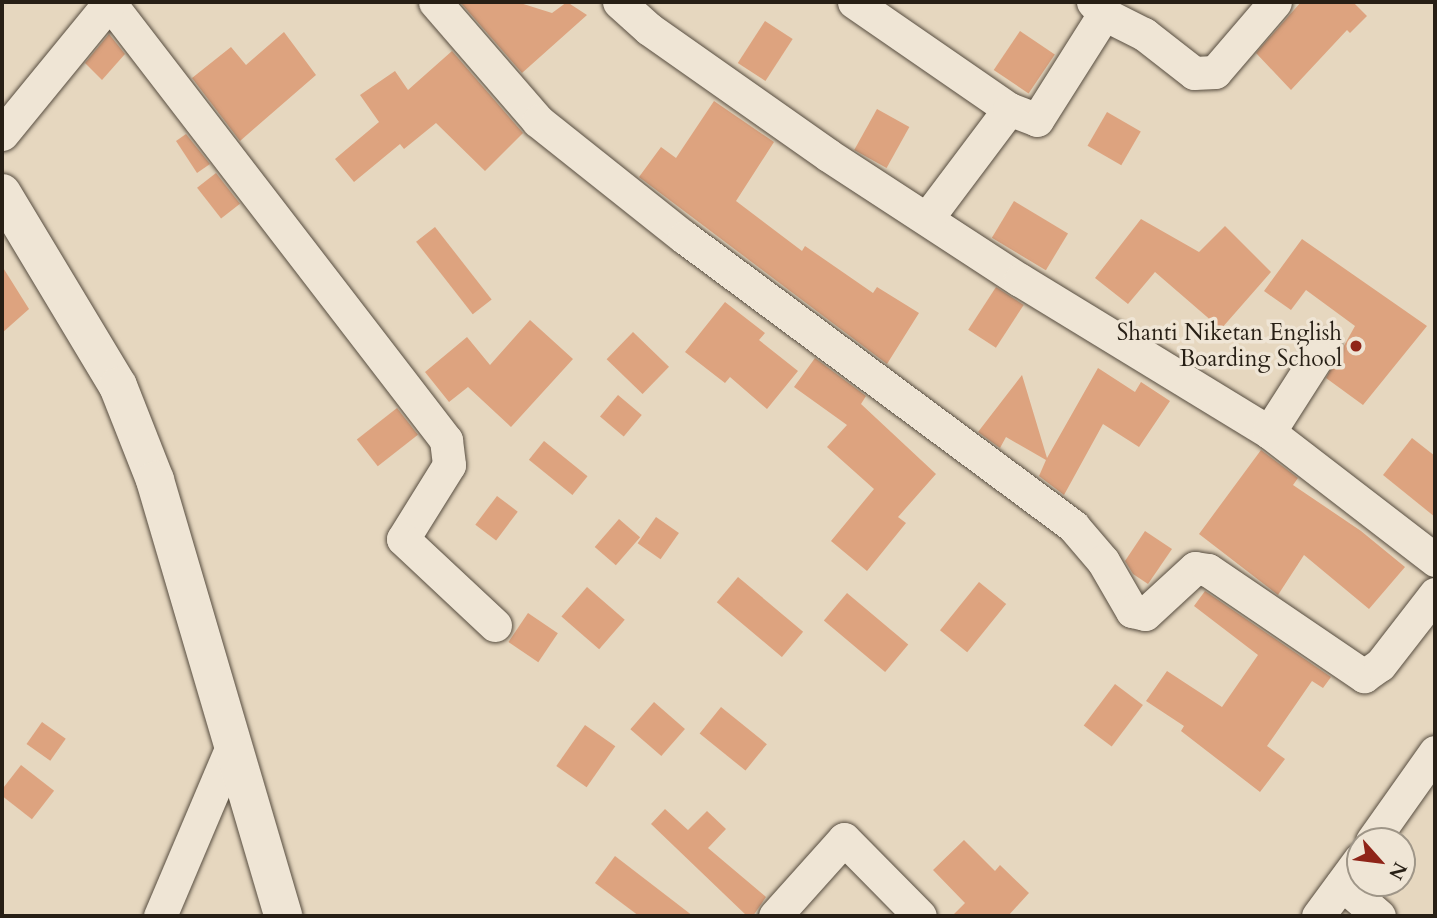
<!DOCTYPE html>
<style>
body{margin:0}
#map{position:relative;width:1437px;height:918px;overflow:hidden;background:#e6d7bf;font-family:Cardo,serif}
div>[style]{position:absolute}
.building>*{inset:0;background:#dda37f;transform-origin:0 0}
.roads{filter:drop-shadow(0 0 2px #574d40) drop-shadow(0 0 2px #574d40)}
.street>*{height:33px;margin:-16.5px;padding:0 16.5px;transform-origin:16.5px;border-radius:16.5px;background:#efe5d5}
.secondary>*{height:38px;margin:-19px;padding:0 19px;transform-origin:19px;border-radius:19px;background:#efe5d5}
.dots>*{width:19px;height:19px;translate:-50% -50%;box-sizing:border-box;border:4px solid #efe5d5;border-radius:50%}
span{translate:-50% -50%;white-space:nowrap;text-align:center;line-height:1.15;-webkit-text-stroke:7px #efe5d5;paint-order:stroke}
.poi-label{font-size:23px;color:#271f15}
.right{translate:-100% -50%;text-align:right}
.frame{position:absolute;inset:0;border:4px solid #271f15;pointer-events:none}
.north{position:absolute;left:1346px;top:827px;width:70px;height:70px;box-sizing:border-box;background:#efe5d5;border:2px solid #9f9688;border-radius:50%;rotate:118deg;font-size:19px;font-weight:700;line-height:28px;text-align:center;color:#271f15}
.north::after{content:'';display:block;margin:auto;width:24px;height:32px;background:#8f2418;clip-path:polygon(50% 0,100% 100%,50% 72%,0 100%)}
</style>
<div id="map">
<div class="building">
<i style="clip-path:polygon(460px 2px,517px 2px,552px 13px,567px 2px,587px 15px,522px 73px)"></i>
<i style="clip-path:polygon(1301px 2px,1353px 2px,1367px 16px,1350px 33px,1347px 30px,1291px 90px,1256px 53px)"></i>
<i style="left:765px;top:21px;width:33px;height:50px;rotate:33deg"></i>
<i style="left:1020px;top:31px;width:42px;height:47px;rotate:34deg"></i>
<i style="clip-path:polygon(284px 32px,316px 75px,240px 141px,192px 78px,231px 47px,246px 65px)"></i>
<i style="clip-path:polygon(109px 34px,125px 54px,102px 80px,85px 63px)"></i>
<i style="clip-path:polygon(452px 51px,523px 133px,485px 171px,436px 123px,404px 149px,400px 144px,354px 182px,335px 159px,379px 122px,360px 95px,395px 71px,408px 90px)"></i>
<i style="clip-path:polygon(714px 101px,774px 142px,736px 201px,802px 251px,805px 246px,873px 293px,877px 287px,919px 313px,887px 364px,639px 177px,661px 147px,676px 158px)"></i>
<i style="left:877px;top:109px;width:37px;height:47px;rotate:29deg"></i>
<i style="left:1107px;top:112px;width:39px;height:39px;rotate:30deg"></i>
<i style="clip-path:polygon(186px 134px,210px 164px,197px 173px,176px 141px)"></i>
<i style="left:216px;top:173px;width:39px;height:24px;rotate:52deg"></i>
<i style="left:1014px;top:201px;width:63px;height:43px;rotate:31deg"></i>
<i style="clip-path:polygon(1141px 219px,1199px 252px,1225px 226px,1271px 272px,1221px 329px,1155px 272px,1128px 304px,1095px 278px)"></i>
<i style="left:435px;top:227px;width:92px;height:24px;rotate:52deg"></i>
<i style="clip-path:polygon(1302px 239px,1427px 326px,1363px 405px,1326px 378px,1355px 326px,1306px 290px,1291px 310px,1264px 291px)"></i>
<i style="clip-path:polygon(2px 266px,29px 309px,2px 333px)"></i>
<i style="left:996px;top:287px;width:33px;height:51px;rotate:33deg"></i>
<i style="clip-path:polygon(725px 302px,765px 333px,759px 340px,798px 371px,767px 409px,730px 377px,725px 383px,685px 352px)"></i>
<i style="clip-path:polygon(530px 320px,573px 359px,511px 427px,468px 387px,449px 402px,425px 372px,467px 337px,490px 365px)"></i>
<i style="left:633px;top:332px;width:50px;height:38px;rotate:44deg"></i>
<i style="clip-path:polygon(815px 358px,866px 396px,861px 404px,936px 474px,898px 517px,906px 523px,867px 571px,831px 541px,874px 489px,827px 447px,847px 425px,794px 387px)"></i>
<i style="clip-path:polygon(1098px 368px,1135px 392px,1141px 382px,1170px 401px,1139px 447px,1103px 424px,1064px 495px,1039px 476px,1046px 460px,1006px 437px,1000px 448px,978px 432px,1022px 375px,1047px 458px)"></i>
<i style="left:618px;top:395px;width:31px;height:28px;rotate:40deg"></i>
<i style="left:397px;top:408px;width:34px;height:51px;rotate:52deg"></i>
<i style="clip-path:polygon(1412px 438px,1435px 456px,1435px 517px,1383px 475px)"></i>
<i style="left:544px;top:441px;width:56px;height:24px;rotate:39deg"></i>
<i style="clip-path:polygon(1261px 450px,1298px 478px,1293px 485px,1361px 531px,1405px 567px,1369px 609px,1304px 555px,1278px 595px,1199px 534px)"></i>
<i style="left:497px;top:496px;width:26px;height:36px;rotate:37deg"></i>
<i style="left:656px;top:517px;width:28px;height:32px;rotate:35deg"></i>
<i style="left:619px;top:519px;width:28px;height:37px;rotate:41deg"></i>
<i style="clip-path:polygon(1145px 531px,1172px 549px,1148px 584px,1133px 574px,1125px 561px)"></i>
<i style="left:738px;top:577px;width:85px;height:33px;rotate:40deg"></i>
<i style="left:979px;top:582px;width:35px;height:62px;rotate:39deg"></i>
<i style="left:587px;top:587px;width:50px;height:39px;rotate:41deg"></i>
<i style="clip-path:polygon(1205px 591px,1331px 677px,1323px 688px,1312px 681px,1267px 746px,1285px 759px,1260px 792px,1181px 731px,1184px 726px,1146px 701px,1167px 671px,1222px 707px,1258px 655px,1194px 606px)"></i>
<i style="left:847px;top:593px;width:80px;height:36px;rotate:40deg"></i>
<i style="left:528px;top:613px;width:36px;height:35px;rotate:34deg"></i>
<i style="left:1115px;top:684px;width:35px;height:52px;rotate:37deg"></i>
<i style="left:654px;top:702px;width:41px;height:36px;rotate:41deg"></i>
<i style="left:721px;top:707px;width:59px;height:34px;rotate:39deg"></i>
<i style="left:42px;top:722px;width:29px;height:27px;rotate:35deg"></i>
<i style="left:585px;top:725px;width:37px;height:50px;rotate:35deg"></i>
<i style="left:21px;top:765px;width:42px;height:36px;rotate:38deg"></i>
<i style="clip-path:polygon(665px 809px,688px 830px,707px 811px,726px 829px,708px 848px,766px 897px,753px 916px,747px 916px,651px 824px)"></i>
<i style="clip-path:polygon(964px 840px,995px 871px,1000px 865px,1029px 893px,1008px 916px,952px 916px,965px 903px,933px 870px)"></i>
<i style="clip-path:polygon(615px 856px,693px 916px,639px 916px,595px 883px)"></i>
</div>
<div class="roads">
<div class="street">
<i style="left:109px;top:2px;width:553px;rotate:52.43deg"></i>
<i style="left:446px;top:440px;width:25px;rotate:83deg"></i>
<i style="left:449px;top:465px;width:87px;rotate:121.9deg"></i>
<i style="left:403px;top:539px;width:126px;rotate:43.1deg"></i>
<i style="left:435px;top:2px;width:157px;rotate:49.1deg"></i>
<i style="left:538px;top:121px;width:186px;rotate:38.5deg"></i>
<i style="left:684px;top:237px;width:485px;rotate:36.6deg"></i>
<i style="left:1073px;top:526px;width:46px;rotate:49.4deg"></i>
<i style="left:1103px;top:561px;width:58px;rotate:59.9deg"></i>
<i style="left:1132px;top:611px;width:13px;rotate:13deg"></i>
<i style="left:1145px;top:614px;width:68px;rotate:-42.6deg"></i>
<i style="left:1195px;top:568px;width:13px;rotate:9deg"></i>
<i style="left:1208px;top:570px;width:189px;rotate:34.2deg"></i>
<i style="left:1364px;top:676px;width:19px;rotate:-35deg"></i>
<i style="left:1380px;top:665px;width:90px;rotate:-52.2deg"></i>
<i style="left:619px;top:2px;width:40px;rotate:42deg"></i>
<i style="left:649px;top:29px;width:219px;rotate:35.1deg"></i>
<i style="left:828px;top:155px;width:229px;rotate:33.1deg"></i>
<i style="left:1020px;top:280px;width:292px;rotate:31.4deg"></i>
<i style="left:1269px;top:432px;width:210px;rotate:37.6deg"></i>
<i style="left:854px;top:2px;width:188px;rotate:34.6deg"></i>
<i style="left:1093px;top:2px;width:16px;rotate:47deg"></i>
<i style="left:1104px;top:14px;width:45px;rotate:26.6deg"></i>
<i style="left:1144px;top:34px;width:63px;rotate:38deg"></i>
<i style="left:1194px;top:73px;width:21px;rotate:-3deg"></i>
<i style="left:1215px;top:72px;width:92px;rotate:-49.4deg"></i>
<i style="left:2px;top:134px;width:171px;rotate:-50.7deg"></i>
<i style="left:928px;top:217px;width:135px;rotate:-53.1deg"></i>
<i style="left:1009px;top:109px;width:30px;rotate:21deg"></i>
<i style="left:1037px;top:120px;width:125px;rotate:-57.7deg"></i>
<i style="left:1269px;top:432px;width:102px;rotate:-57.4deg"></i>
<i style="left:1372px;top:841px;width:109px;rotate:-54.7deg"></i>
<i style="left:1342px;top:884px;width:49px;rotate:40.9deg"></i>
<i style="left:160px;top:916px;width:187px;rotate:-67deg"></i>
<i style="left:775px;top:916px;width:103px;rotate:-48.1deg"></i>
<i style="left:844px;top:839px;width:108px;rotate:45.4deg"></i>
<i style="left:1318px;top:916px;width:71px;rotate:-53.6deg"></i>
</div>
<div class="secondary">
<i style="left:2px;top:193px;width:225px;rotate:59deg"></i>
<i style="left:118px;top:386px;width:101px;rotate:68.5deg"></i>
<i style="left:155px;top:480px;width:454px;rotate:73.6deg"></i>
</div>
</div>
<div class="dots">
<i style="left:1356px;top:346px;background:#8f2418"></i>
</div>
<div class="poi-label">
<span class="right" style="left:1342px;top:346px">Shanti Niketan English<br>Boarding School</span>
</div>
<div class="frame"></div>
<div class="north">N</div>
</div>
